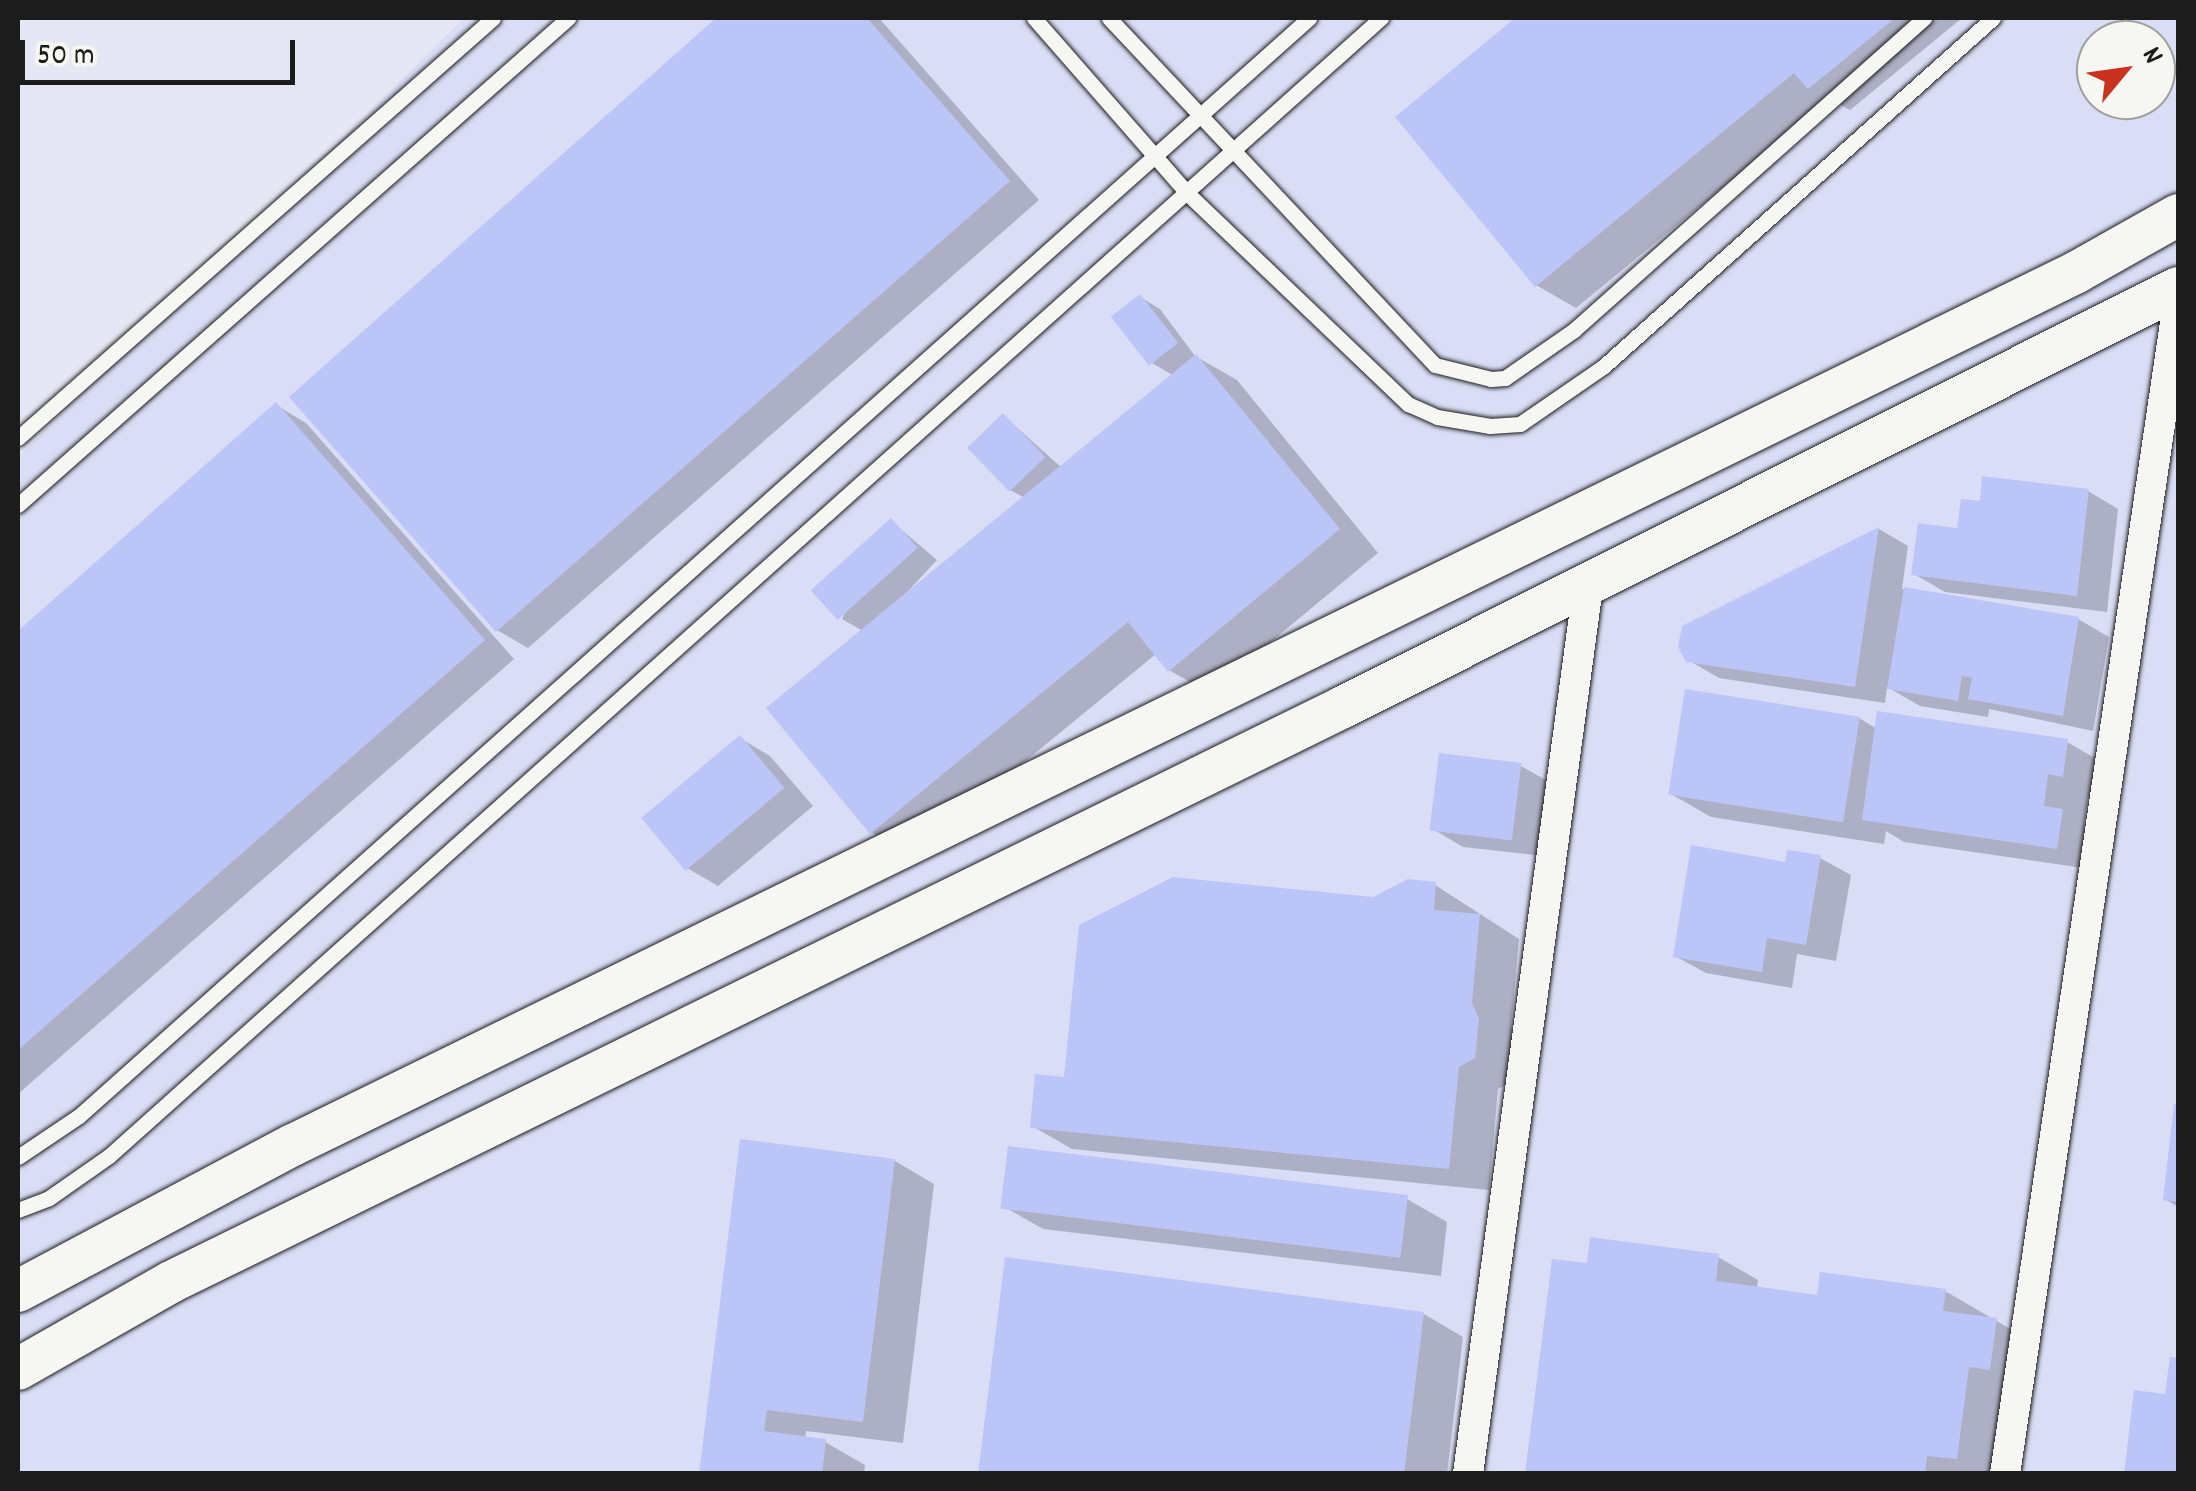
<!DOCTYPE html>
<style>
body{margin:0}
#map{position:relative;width:2196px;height:1491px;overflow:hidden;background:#e5e7f4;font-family:Dekko,sans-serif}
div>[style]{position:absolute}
.built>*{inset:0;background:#d9ddf5}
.shadow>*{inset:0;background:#0003}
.building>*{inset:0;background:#bcc5f7;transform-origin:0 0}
.roads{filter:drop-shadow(0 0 2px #1c1c1c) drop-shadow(0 0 2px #1c1c1c)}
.lane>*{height:15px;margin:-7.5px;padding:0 7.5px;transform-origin:7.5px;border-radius:7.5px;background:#f6f6f2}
.street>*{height:30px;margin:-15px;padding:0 15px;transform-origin:15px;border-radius:15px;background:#f6f6f2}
.secondary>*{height:42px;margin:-21px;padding:0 21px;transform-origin:21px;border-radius:21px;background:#f6f6f2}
span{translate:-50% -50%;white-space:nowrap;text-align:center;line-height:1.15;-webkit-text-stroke:9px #f6f6f2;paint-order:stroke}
.frame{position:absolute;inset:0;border:20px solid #1c1c1c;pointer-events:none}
.north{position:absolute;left:2076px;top:20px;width:100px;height:100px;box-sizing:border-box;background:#f6f6f2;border:2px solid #9f9f9c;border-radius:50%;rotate:61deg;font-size:28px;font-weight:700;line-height:40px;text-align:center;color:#1c1c1c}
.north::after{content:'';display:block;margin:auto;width:35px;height:45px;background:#c8321e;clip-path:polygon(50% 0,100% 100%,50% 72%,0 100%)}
.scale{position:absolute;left:20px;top:40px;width:275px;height:45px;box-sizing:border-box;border:5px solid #1c1c1c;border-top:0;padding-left:12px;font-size:30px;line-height:35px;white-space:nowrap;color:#1c1c1c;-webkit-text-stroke:8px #f6f6f2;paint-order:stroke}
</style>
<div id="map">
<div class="built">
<i style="clip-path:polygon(evenodd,464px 18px,2178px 18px,2178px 1473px,18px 1474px,18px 457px,464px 18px,2096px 40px,2156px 40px,2156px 100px,2096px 100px,2096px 40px)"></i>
</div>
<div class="shadow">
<i style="clip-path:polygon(720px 18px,879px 18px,1039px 200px,528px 648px,497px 630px,292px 397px)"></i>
<i style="clip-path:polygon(1519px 18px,1962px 18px,1850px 110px,1830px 99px,1576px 308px,1536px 285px,1398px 117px)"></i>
<i style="clip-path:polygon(1140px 297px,1160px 309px,1195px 356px,1237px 380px,1378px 553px,1209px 693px,1169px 670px,1156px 654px,911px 855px,871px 832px,863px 631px,842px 619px,891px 521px,937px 560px,897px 603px,1025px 498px,1010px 490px,1004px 416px,1062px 468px,1174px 376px,1152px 363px)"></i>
<i style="clip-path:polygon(276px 405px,306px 423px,514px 659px,18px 1094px,18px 634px)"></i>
<i style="clip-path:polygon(2088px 491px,2118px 509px,2107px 612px,1945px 592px,1914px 574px,1982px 504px)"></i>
<i style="clip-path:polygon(1879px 529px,1908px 546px,1902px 589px,2078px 619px,2109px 637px,2093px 731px,1989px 709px,1988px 717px,1920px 706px,1887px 687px,1885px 703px,1719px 678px,1688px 660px,1684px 628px)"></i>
<i style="clip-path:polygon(1859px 718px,1877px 729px,2067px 742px,2107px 765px,2102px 798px,2088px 796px,2084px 824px,2102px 835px,2097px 870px,1904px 842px,1886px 831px,1884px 844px,1711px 817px,1671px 794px)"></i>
<i style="clip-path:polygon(740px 738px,770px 756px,813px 806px,718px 886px,687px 868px)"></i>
<i style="clip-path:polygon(1521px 766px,1551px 783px,1543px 856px,1463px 847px,1433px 829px)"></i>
<i style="clip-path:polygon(1820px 858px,1851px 875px,1836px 961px,1797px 954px,1792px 988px,1706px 973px,1675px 956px,1787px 865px)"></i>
<i style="clip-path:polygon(1435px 885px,1519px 939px,1511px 1028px,1519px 1043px,1515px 1080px,1498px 1089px,1489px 1190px,1072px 1149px,1032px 1126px,1066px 1080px,1374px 900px)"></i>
<i style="clip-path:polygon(2177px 1106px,2178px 1107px,2178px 1207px,2165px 1199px)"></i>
<i style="clip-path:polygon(895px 1161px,934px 1184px,903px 1443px,806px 1431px,805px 1439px,825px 1442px,865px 1465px,864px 1474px,701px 1474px)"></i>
<i style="clip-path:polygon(1407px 1199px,1447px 1222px,1441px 1276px,1043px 1229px,1003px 1206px)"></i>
<i style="clip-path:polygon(1718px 1257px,1758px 1280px,1757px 1289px,1820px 1298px,1945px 1291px,2036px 1344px,1998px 1474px,1527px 1474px,1589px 1266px)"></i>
<i style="clip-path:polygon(1424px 1314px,1463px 1337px,1447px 1474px,981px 1474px)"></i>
<i style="clip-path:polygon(2172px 1360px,2178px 1361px,2178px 1474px,2127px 1474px,2167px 1397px)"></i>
</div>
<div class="building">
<i style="clip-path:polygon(716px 18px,867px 18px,1010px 181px,496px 632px,289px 397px)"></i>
<i style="clip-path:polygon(1515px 18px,1895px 18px,1808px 89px,1794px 73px,1535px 287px,1395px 117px)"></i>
<i style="left:1140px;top:294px;width:62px;height:37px;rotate:52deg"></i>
<i style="clip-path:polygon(1196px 354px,1340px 529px,1168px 672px,1128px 622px,870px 834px,766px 708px)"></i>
<i style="clip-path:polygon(276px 402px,485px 640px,18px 1050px,18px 631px)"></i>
<i style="left:1003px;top:413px;width:61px;height:50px;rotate:46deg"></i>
<i style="clip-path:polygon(1982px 476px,2089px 489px,2077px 596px,1911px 575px,1918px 523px,1957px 528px,1961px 499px,1980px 501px)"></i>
<i style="left:891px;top:518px;width:40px;height:108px;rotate:48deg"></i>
<i style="clip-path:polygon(1879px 527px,1855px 687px,1686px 662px,1678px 647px,1682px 626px)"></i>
<i style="clip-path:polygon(1904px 587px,2079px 617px,2063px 716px,1968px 699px,1972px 678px,1962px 676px,1958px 701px,1887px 689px)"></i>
<i style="left:1685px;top:689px;width:177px;height:107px;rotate:9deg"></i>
<i style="clip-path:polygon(1877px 711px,2068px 739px,2063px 777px,2048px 774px,2044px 806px,2063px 809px,2057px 849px,1862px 820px)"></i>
<i style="left:740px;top:735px;width:69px;height:129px;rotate:50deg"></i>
<i style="left:1439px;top:753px;width:83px;height:78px;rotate:7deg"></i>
<i style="clip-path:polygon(1691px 845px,1785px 862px,1787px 850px,1821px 855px,1806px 945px,1767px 938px,1762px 972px,1673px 957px)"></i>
<i style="clip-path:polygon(1173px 877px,1373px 897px,1408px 879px,1436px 882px,1434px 910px,1480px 914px,1472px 1003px,1479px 1019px,1475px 1058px,1459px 1067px,1449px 1169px,1030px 1128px,1035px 1074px,1064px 1077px,1079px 925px)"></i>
<i style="clip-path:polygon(2174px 1104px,2178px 1104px,2178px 1202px,2163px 1200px)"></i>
<i style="clip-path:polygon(740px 1139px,895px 1159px,863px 1422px,767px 1410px,764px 1431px,826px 1439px,822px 1474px,699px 1474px)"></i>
<i style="left:1008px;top:1146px;width:403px;height:63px;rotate:7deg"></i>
<i style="clip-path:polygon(1590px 1237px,1719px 1254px,1716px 1281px,1817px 1295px,1820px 1272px,1946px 1289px,1943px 1311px,1997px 1318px,1990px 1370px,1969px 1367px,1957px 1459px,1927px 1456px,1925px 1474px,1525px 1474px,1552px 1259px,1587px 1263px)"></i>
<i style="clip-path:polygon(1005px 1257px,1424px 1312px,1404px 1474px,978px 1474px)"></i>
<i style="clip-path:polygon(2170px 1357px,2178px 1358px,2178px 1474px,2124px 1474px,2134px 1390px,2165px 1394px)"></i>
</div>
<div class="roads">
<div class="lane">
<i style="left:1034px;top:18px;width:232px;rotate:48.8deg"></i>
<i style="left:1187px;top:193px;width:306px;rotate:43.7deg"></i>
<i style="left:1408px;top:404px;width:32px;rotate:24deg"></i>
<i style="left:1437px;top:417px;width:54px;rotate:9.6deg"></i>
<i style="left:1490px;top:426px;width:30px;rotate:-4deg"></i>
<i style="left:1520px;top:424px;width:102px;rotate:-34.6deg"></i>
<i style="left:1604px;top:366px;width:522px;rotate:-41.82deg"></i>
<i style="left:1109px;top:18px;width:476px;rotate:46.8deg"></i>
<i style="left:1435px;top:365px;width:58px;rotate:14deg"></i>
<i style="left:1491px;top:379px;width:14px;rotate:-4deg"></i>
<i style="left:1505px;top:378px;width:84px;rotate:-34.8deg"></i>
<i style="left:1574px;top:330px;width:469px;rotate:-41.7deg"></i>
<i style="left:18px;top:438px;width:634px;rotate:-41.48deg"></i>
<i style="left:18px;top:505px;width:735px;rotate:-41.52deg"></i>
<i style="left:18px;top:1157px;width:73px;rotate:-33.9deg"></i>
<i style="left:79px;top:1116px;width:1649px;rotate:-41.75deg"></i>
<i style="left:18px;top:1210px;width:33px;rotate:-21deg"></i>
<i style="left:49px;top:1198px;width:73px;rotate:-35deg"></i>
<i style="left:109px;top:1156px;width:1707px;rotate:-41.82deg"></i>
</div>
<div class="street">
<i style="left:1468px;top:1474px;width:896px;rotate:-82.3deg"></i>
<i style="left:2005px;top:1474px;width:1185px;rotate:-81.6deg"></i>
</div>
<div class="secondary">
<i style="left:18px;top:1291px;width:311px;rotate:-28deg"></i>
<i style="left:293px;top:1145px;width:1986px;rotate:-26.07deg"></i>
<i style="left:2077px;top:272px;width:116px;rotate:-29.4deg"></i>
<i style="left:18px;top:1369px;width:176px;rotate:-29.6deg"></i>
<i style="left:171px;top:1282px;width:1305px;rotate:-26.13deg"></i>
<i style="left:1343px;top:707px;width:934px;rotate:-26.65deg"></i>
</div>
</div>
<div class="frame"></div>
<div class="north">N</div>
<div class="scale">50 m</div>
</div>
